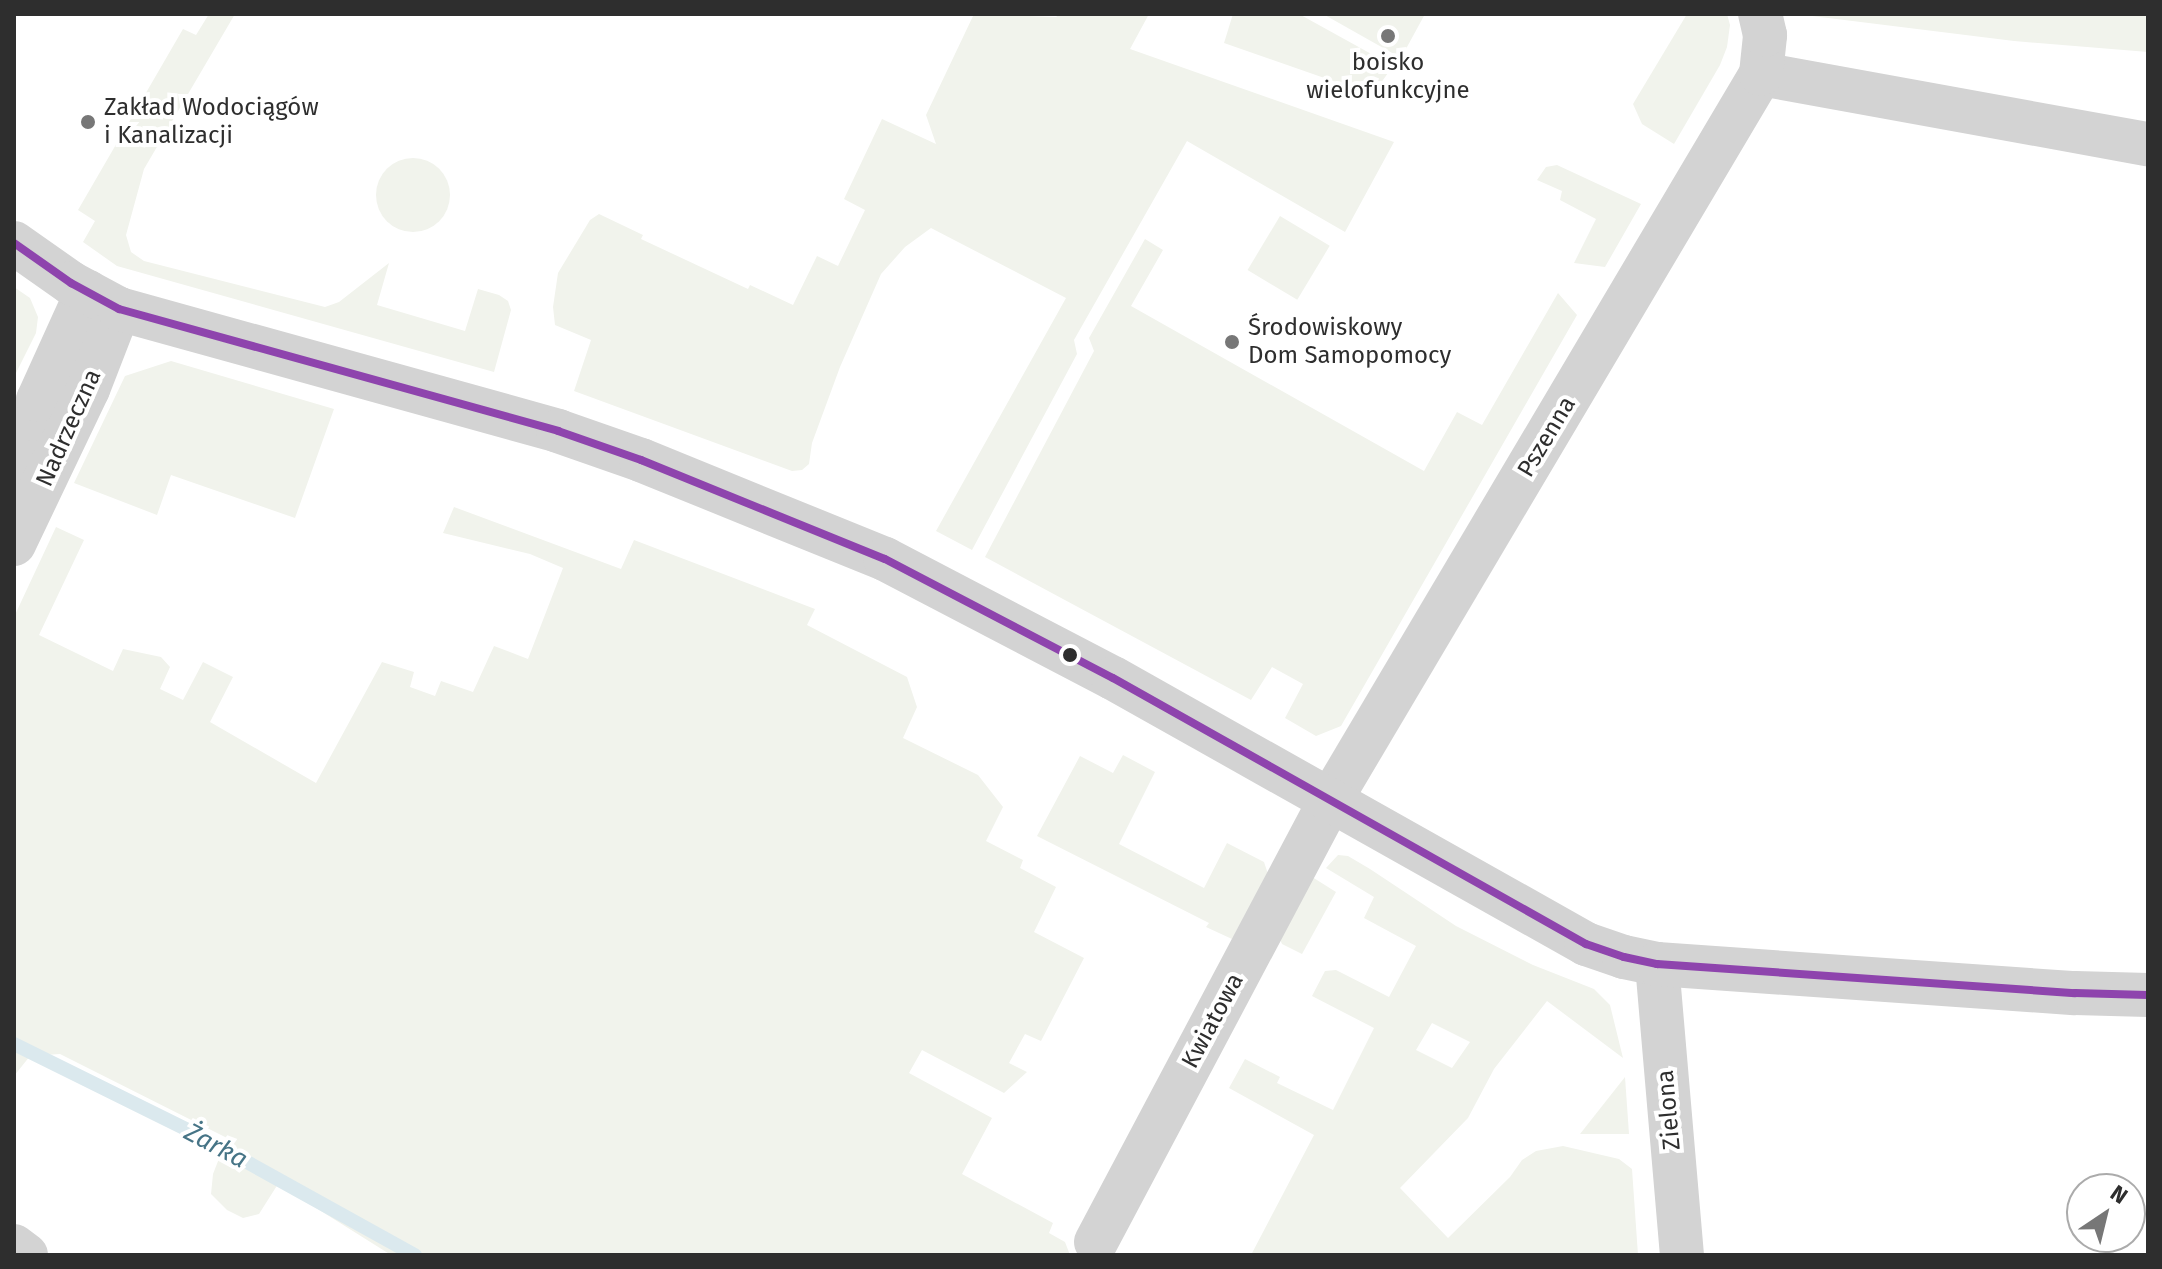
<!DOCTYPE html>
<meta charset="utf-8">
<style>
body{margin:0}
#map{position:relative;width:2162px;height:1269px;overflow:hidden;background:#fff;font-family:"Fira Sans",sans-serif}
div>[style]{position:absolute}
.green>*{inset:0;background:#f1f3ec;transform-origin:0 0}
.round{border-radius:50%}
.stream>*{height:14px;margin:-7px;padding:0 7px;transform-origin:7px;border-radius:7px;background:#dbe9ee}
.minor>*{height:44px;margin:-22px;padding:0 22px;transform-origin:22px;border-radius:22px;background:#d3d3d3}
.tertiary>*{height:44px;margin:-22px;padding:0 22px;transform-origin:22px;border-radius:22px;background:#d3d3d3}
.bus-1>*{height:8px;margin:-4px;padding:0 4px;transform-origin:4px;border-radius:4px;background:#8e44ad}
.dots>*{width:22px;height:22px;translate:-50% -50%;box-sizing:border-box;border:4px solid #fff;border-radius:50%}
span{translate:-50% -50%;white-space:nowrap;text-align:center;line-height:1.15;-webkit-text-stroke:8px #fff;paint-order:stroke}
.poi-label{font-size:24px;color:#2e2e2e}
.left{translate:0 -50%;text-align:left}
.street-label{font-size:24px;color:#2e2e2e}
.water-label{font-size:26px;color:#467486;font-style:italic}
.frame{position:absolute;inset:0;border:16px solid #2e2e2e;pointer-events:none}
.north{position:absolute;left:2066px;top:1173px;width:80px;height:80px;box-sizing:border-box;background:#fff;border:2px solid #ababab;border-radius:50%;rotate:35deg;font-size:22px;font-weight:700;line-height:32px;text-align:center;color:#2e2e2e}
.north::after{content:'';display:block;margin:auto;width:28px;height:36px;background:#777;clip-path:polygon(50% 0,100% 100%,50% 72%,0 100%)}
</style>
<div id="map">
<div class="green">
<i style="clip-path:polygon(209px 14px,235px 14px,144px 169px,126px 235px,131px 252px,144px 261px,325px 307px,339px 302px,389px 263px,377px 305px,465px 331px,478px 289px,499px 295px,508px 301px,511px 310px,494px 372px,117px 266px,83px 242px,95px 221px,78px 210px,183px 29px,196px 35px)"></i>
<i style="clip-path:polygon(974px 14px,1056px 17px,1060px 14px,1149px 14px,1130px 49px,1394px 142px,1345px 232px,1187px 141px,1074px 340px,1077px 354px,972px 550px,936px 531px,1066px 298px,931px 228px,905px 247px,881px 274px,840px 367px,812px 443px,809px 464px,802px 470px,792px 471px,574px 391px,591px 340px,555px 325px,553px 307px,558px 273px,590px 220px,599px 214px,643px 235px,641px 239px,748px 289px,750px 285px,793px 305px,817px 256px,838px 266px,865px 210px,844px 199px,882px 119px,936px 144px,926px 115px)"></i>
<i style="clip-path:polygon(1233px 14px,1299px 14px,1393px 66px,1378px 87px,1367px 91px,1353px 88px,1224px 43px)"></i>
<i style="clip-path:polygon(1323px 14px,1425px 14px,1401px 58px)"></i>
<i style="clip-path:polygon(1687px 14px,1727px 14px,1730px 25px,1727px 47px,1720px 65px,1674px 144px,1642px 124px,1633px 104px)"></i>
<i style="clip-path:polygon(1796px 14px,2148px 14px,2148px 52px,2014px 41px)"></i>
<i class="round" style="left:376px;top:158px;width:74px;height:74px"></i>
<i style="clip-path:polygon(1557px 165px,1641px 204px,1605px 267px,1574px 263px,1596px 219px,1560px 200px,1562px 191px,1537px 180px,1546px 167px)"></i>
<i style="left:1280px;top:216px;width:58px;height:63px;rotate:31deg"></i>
<i style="clip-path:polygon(1145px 239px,1163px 250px,1131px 306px,1424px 471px,1457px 412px,1482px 425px,1558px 293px,1577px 315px,1341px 726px,1316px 736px,1285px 718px,1303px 684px,1272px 667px,1251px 700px,985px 557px,1094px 351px,1089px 338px)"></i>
<i style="clip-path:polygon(14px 287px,30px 298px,38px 317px,36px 333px,14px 377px)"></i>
<i style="clip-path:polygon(171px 361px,334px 409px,295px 518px,171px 475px,157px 515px,74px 483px,125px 376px)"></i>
<i style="clip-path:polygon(454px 507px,621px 569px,634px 540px,815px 609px,807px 625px,907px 677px,917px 707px,903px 738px,978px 775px,1003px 807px,986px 841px,1023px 860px,1020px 868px,1056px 887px,1034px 932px,1084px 958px,1041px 1041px,1025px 1034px,1009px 1063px,1027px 1072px,1004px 1093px,922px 1050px,909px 1073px,992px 1118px,962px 1174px,1053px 1223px,1049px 1233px,1065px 1242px,1070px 1255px,391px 1255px,278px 1184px,259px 1214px,243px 1218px,227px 1210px,211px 1194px,213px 1174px,227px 1138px,60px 1054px,30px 1056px,14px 1076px,14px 617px,56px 527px,84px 540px,39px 635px,113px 671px,123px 649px,161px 657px,170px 667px,160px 689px,183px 700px,203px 662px,233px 677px,210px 722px,316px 783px,382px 662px,414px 672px,410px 687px,435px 696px,441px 681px,473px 692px,494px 646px,528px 659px,563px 568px,530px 554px,443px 533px)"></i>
<i style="clip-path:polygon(1123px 755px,1155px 772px,1119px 844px,1204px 888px,1227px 843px,1264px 862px,1268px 874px,1232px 939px,1206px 927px,1209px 923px,1037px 836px,1080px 756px,1113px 773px)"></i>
<i style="clip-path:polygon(evenodd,1338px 855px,1348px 856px,1370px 869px,1456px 926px,1533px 965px,1594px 989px,1610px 1005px,1623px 1058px,1547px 1001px,1494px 1069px,1468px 1118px,1400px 1188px,1448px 1238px,1510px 1177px,1522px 1160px,1536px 1151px,1563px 1146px,1619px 1159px,1632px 1169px,1638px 1255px,1251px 1255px,1314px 1135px,1229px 1088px,1245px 1059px,1280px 1077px,1277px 1083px,1333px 1110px,1374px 1028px,1312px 996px,1325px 971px,1336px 970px,1389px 997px,1416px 946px,1364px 918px,1374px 897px,1326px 868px,1338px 855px,1432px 1023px,1470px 1042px,1452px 1068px,1416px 1050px,1432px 1023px)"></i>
<i style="clip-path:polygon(1309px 875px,1336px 892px,1302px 954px,1282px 944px,1277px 933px)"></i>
<i style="clip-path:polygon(1625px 1077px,1629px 1134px,1580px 1134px)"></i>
</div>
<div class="stream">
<i style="left:14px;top:1044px;width:208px;rotate:26.3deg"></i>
<i style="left:200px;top:1136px;width:246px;rotate:29deg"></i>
</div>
<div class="minor">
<i style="left:1761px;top:74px;width:393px;rotate:10.3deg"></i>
<i style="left:31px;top:494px;width:75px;rotate:-88.5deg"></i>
<i style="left:33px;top:419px;width:20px;rotate:-75deg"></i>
<i style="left:38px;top:400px;width:119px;rotate:-65.6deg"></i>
<i style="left:14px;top:544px;width:172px;rotate:-64.5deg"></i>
<i style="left:88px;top:389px;width:86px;rotate:-68.8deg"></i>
<i style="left:1657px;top:964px;width:292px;rotate:85.1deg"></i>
<i style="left:1096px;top:1242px;width:501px;rotate:-62.06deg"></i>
<i style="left:1331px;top:799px;width:843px;rotate:-59.33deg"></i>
<i style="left:1761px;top:74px;width:39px;rotate:-84deg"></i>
<i style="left:1765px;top:35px;width:22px;rotate:-103deg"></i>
</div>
<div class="tertiary">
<i style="left:14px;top:243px;width:70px;rotate:35.1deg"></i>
<i style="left:71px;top:283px;width:55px;rotate:28.4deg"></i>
<i style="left:119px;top:309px;width:456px;rotate:15.5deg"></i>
<i style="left:558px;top:431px;width:88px;rotate:19.3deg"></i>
<i style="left:641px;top:460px;width:263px;rotate:22.1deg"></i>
<i style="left:885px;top:559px;width:257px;rotate:27.6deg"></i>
<i style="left:1113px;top:678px;width:543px;rotate:29.35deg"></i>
<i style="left:1586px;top:944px;width:40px;rotate:18.9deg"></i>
<i style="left:1624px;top:957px;width:34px;rotate:12deg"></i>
<i style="left:1657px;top:964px;width:419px;rotate:4deg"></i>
<i style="left:2075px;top:993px;width:73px;rotate:1.6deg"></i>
<i style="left:14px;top:1246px;width:15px;rotate:37deg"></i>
</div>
<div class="bus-1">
<i style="left:14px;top:243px;width:70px;rotate:35.1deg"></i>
<i style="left:71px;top:283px;width:55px;rotate:28.4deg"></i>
<i style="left:119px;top:309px;width:456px;rotate:15.5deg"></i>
<i style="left:558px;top:431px;width:88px;rotate:19.3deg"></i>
<i style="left:641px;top:460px;width:263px;rotate:22.1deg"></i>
<i style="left:885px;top:559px;width:257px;rotate:27.6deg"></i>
<i style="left:1113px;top:678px;width:543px;rotate:29.35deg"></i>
<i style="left:1586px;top:944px;width:40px;rotate:18.9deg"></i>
<i style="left:1624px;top:957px;width:34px;rotate:12deg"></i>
<i style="left:1657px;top:964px;width:419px;rotate:4deg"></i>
<i style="left:2075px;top:993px;width:73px;rotate:1.6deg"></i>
</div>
<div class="dots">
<i style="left:1388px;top:36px;background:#777"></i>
<i style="left:88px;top:122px;background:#777"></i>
<i style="left:1232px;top:342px;background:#777"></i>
<i style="left:1070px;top:655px;background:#2e2e2e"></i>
</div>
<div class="poi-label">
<span style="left:1388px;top:77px">boisko<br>wielofunkcyjne</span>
<span class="left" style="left:104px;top:122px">Zakład Wodociągów<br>i Kanalizacji</span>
<span class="left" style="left:1248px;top:342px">Środowiskowy<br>Dom Samopomocy</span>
</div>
<div class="street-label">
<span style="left:69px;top:428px;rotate:-66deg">Nadrzeczna</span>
<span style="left:1547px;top:437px;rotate:-59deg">Pszenna</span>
<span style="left:1213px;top:1021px;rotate:-62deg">Kwiatowa</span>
<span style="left:1669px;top:1110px;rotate:-95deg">Zielona</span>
</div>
<div class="water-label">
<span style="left:216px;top:1146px;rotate:28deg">Żarka</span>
</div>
<div class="frame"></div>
<div class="north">N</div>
</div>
